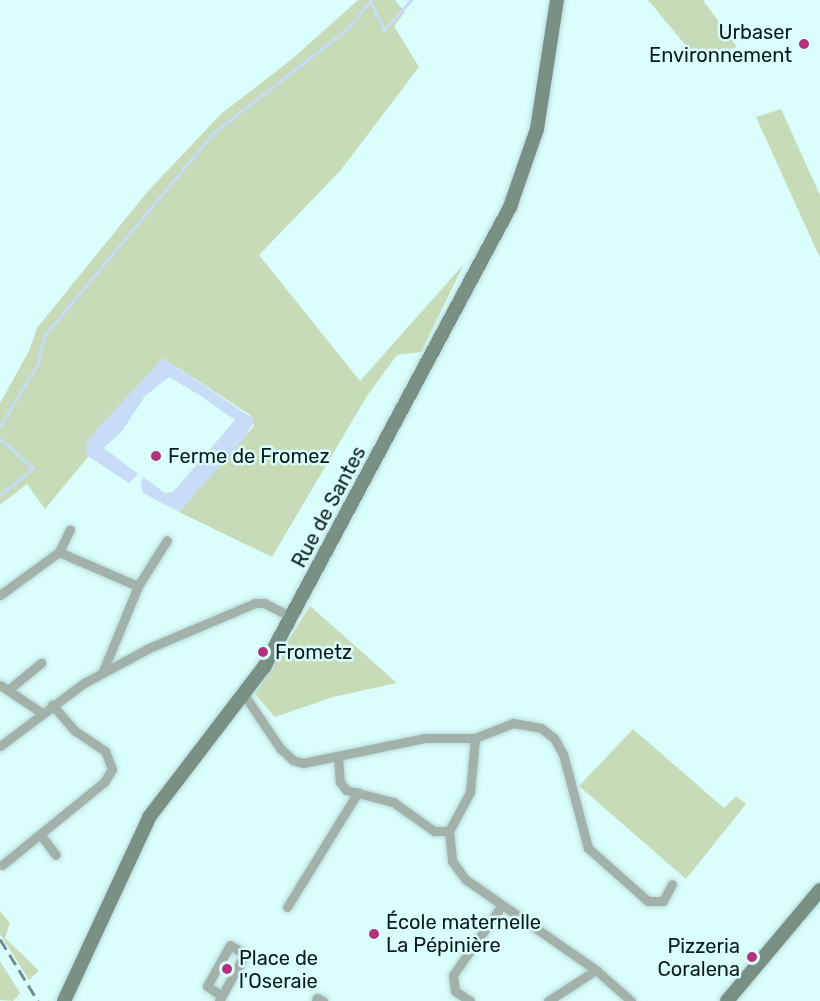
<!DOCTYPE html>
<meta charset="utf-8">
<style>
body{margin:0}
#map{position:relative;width:820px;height:1001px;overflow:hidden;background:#d9fefc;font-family:Rubik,sans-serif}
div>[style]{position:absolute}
.green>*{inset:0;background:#c8dbb8}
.water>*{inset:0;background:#c7dcf7}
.stream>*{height:3px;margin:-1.5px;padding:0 1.5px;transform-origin:1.5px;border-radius:1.5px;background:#c7dcf7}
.roads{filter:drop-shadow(0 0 2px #b8dad8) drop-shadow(0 0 2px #b8dad8)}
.street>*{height:9px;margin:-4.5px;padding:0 4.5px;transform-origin:4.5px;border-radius:4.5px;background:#a2b1a9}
.secondary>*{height:14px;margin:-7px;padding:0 7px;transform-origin:7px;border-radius:7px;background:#799084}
.rail>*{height:3px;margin-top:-1.5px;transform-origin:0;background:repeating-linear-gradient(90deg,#718d8b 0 12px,transparent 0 18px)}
.dots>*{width:16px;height:16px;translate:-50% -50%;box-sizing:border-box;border:3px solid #d9fefc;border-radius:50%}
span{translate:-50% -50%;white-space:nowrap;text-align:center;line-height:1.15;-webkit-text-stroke:5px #d9fefc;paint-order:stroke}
.poi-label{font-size:20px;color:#081a19}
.right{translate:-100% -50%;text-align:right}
.left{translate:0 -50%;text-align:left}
.street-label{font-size:20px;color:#081a19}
</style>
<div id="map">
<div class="green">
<i style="clip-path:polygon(358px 0,395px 0,405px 12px,394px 26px,419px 67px,340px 171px,259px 255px,360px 381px,464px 264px,421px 352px,397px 355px,367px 396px,272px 557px,179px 512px,254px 426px,250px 415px,163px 358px,89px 440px,88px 457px,45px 509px,27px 484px,0 505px,0 403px,29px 351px,37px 328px,148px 191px,221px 114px,292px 59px)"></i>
<i style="clip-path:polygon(648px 0,703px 0,737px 47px,697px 59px)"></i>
<i style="clip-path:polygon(781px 109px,820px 195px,820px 258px,756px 117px)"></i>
<i style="clip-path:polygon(310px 606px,397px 683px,333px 697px,275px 717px,255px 694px)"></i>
<i style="clip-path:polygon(633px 729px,724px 808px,736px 796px,746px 804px,686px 879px,579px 786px)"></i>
<i style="clip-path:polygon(0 911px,10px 923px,5px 938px,39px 971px,29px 980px,0 934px)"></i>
<i style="clip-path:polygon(0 961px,20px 993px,13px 1001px,0 1000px)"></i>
</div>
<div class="water">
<i style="clip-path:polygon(163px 358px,255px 420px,243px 440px,179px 512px,143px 493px,141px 485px,143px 477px,165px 493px,173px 492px,235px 420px,204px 398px,169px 377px,145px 396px,122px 431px,104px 448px,138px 474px,129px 483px,86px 455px,87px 443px,98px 428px)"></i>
</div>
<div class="stream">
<i style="left:0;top:426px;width:71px;rotate:-58.8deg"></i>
<i style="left:37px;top:365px;width:30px;rotate:-76deg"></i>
<i style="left:44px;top:336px;width:264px;rotate:-50.2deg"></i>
<i style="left:213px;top:133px;width:168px;rotate:-37.8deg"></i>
<i style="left:346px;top:30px;width:38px;rotate:-50deg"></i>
<i style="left:370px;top:1px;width:32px;rotate:64deg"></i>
<i style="left:384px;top:30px;width:40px;rotate:-48deg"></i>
<i style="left:0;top:439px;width:44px;rotate:41.3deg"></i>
<i style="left:33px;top:468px;width:43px;rotate:140.7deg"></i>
</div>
<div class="roads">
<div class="street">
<i style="left:59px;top:552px;width:25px;rotate:-64deg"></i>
<i style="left:0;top:595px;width:73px;rotate:-36.1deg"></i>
<i style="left:59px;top:552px;width:86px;rotate:23.3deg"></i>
<i style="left:103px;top:671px;width:92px;rotate:-67.6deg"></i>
<i style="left:138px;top:586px;width:54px;rotate:-57.8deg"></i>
<i style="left:0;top:685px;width:50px;rotate:33.7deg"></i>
<i style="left:8px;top:690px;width:43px;rotate:-39.3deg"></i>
<i style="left:245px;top:696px;width:63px;rotate:56.1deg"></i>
<i style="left:280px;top:748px;width:18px;rotate:43deg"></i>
<i style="left:293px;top:760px;width:10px;rotate:17deg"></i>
<i style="left:303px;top:763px;width:125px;rotate:-11.6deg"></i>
<i style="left:425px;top:738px;width:50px"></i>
<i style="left:475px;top:738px;width:41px;rotate:-21.5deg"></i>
<i style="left:513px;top:723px;width:28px;rotate:10deg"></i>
<i style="left:541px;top:728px;width:16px;rotate:38deg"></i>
<i style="left:554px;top:738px;width:18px;rotate:61deg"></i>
<i style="left:563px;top:754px;width:97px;rotate:75.1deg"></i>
<i style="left:588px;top:848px;width:80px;rotate:41.5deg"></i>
<i style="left:648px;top:901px;width:15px"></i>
<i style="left:663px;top:901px;width:19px;rotate:-62deg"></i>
<i style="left:0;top:746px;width:105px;rotate:-36.9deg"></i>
<i style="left:84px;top:683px;width:74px;rotate:-28.3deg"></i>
<i style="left:149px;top:648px;width:115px;rotate:-23deg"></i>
<i style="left:255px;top:603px;width:9px"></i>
<i style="left:264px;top:603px;width:31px;rotate:27deg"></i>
<i style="left:338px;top:756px;width:26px;rotate:86deg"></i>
<i style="left:340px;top:782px;width:10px;rotate:53deg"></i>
<i style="left:346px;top:790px;width:49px;rotate:14.3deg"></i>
<i style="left:393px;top:802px;width:50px;rotate:35.3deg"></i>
<i style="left:434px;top:831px;width:15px"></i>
<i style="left:449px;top:831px;width:30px;rotate:84deg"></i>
<i style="left:452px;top:861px;width:22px;rotate:54deg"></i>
<i style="left:465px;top:879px;width:160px;rotate:34.8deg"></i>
<i style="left:596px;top:970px;width:47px;rotate:41.5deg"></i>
<i style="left:449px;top:831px;width:44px;rotate:-61.7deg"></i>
<i style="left:470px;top:792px;width:54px;rotate:-84.7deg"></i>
<i style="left:40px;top:834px;width:26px;rotate:53deg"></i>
<i style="left:2px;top:865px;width:132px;rotate:-39.1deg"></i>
<i style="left:104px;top:782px;width:15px;rotate:-58deg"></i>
<i style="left:112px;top:769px;width:19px;rotate:-111deg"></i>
<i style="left:105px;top:751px;width:36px;rotate:-146deg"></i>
<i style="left:75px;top:731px;width:35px;rotate:-131deg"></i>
<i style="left:287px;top:907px;width:135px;rotate:-58.3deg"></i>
<i style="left:219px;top:1001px;width:54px;rotate:-61deg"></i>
<i style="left:245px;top:954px;width:17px;rotate:-149deg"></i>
<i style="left:230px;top:945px;width:47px;rotate:119.3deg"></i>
<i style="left:207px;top:986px;width:18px;rotate:34deg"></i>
<i style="left:316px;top:1001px;width:3px;rotate:-72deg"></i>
<i style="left:317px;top:998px;width:7px;rotate:27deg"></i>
<i style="left:470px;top:1001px;width:18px;rotate:-146deg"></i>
<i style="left:455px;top:991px;width:16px;rotate:-97deg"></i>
<i style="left:453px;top:975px;width:85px;rotate:-55deg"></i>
<i style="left:548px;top:1001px;width:57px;rotate:-32.9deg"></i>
</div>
<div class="secondary">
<i style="left:64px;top:1001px;width:204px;rotate:-65.1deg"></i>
<i style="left:150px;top:816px;width:188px;rotate:-52.6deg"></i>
<i style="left:264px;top:667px;width:522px;rotate:-61.86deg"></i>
<i style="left:510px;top:207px;width:83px;rotate:-70.9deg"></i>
<i style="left:537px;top:129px;width:131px;rotate:-81.2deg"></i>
<i style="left:727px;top:1001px;width:145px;rotate:-50deg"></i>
</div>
</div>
<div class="rail">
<i style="left:0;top:939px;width:73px;rotate:58.5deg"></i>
</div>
<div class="dots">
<i style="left:804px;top:44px;background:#b2327e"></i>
<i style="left:156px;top:456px;background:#b2327e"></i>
<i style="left:263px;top:652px;background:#b2327e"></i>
<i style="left:374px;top:934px;background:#b2327e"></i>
<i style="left:752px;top:957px;background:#b2327e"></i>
<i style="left:227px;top:969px;background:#b2327e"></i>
</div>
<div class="poi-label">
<span class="right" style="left:792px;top:44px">Urbaser<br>Environnement</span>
<span class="left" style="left:168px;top:456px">Ferme de Fromez</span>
<span class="left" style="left:275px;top:652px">Frometz</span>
<span class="left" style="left:386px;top:934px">École maternelle<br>La Pépinière</span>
<span class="right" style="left:740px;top:958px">Pizzeria<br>Coralena</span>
<span class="left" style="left:239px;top:970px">Place de<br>l'Oseraie</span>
</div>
<div class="street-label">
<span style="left:329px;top:507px;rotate:-62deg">Rue de Santes</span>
</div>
</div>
